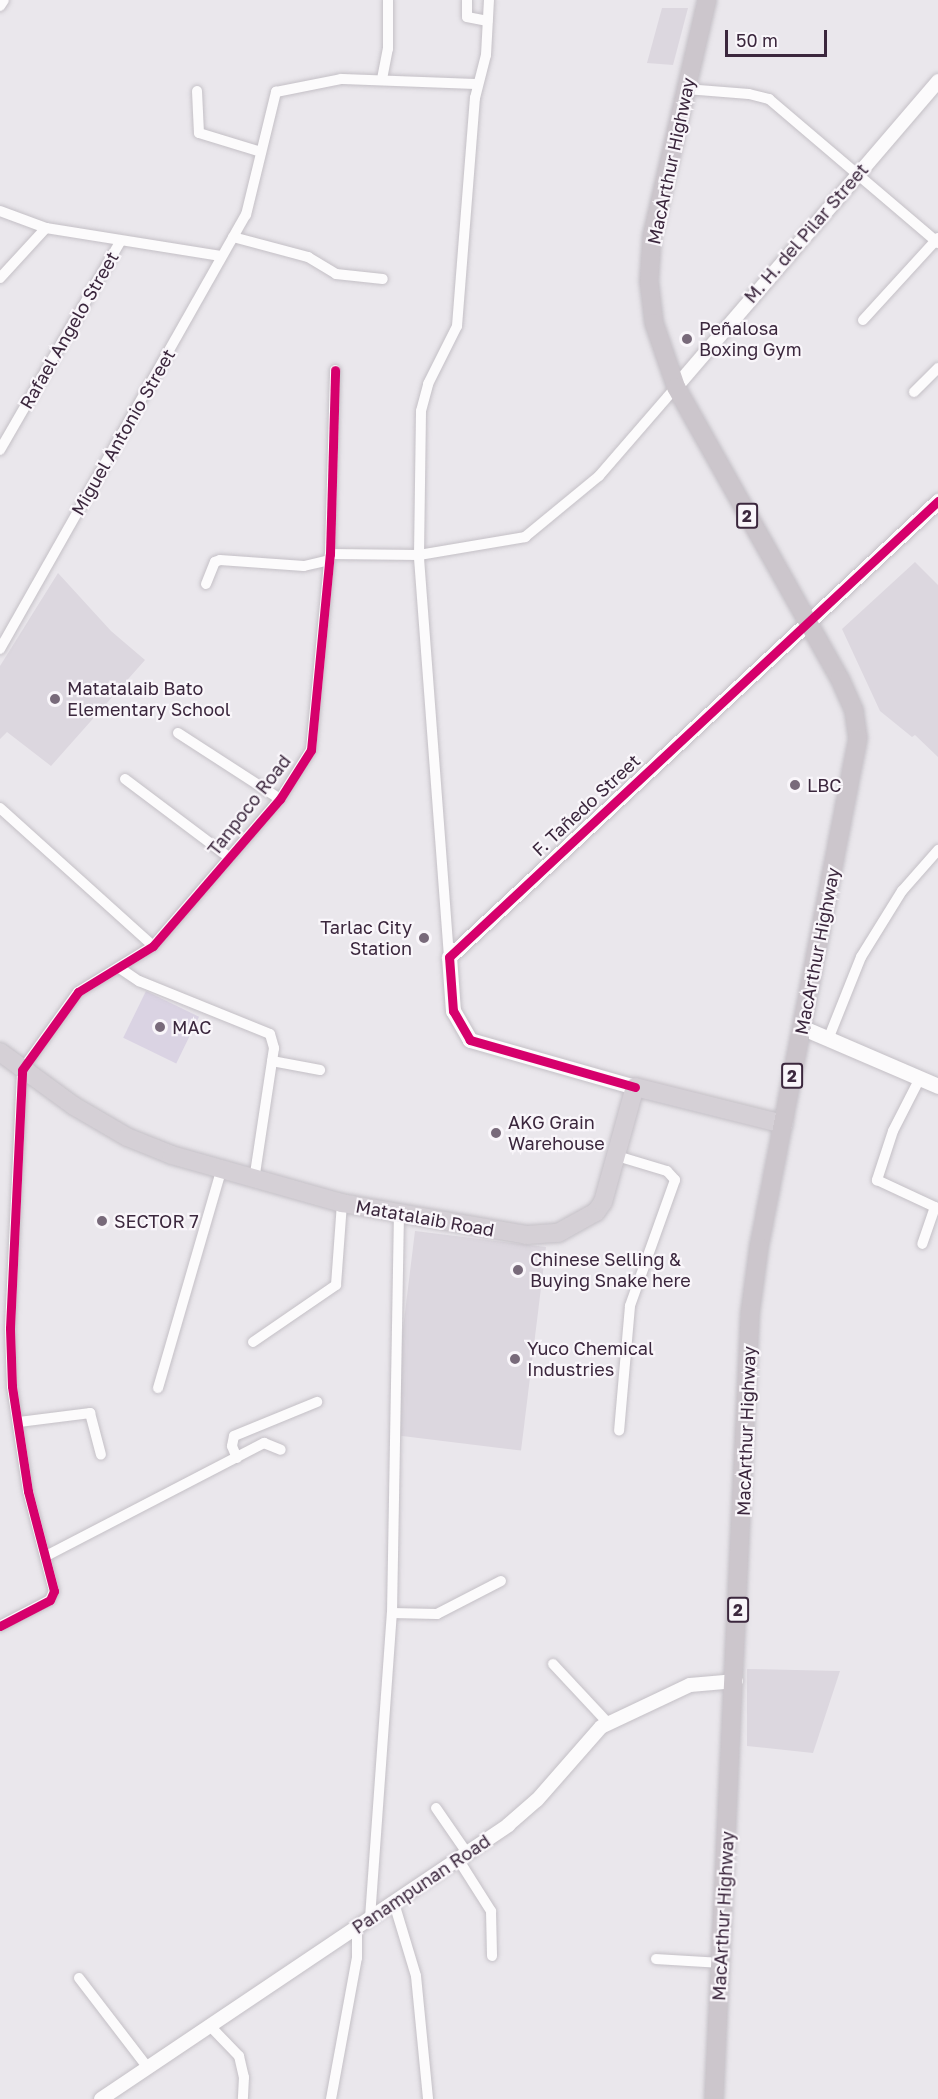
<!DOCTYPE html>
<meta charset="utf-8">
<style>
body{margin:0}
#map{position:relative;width:938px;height:2099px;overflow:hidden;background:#eae7ec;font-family:"Golos Text",sans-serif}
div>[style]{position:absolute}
.built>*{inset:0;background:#dcd7df;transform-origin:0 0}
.green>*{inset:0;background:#dad3e3;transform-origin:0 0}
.roads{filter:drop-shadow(0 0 2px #c4c0c6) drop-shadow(0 0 2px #c4c0c6)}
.minor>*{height:10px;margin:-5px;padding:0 5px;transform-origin:5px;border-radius:5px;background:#fcfbfc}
.tertiary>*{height:14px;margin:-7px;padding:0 7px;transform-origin:7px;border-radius:7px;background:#fcfbfc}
.secondary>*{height:15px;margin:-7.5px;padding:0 7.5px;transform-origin:7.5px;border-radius:7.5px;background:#fcfbfc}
.primary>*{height:18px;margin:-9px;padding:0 9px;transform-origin:9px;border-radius:9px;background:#d5d0d6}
.trunk>*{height:18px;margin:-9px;padding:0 9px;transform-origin:9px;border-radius:9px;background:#ccc6cc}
.cycleway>*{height:9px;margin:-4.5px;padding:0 4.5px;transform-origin:4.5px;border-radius:4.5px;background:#d6006c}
.dots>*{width:16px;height:16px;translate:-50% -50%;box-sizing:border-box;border:3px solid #f9f6fa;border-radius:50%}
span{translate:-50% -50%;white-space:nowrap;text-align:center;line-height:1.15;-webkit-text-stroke:4.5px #f9f6fa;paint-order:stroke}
.shield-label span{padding:2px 4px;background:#f9f6fa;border:2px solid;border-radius:4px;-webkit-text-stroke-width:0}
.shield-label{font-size:16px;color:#3b273d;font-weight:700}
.street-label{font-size:18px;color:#3b273d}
.poi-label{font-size:18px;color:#3b273d}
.left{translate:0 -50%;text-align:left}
.right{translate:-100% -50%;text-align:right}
.scale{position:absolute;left:725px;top:30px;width:102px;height:27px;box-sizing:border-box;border:3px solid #3b273d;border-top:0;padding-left:8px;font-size:18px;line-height:21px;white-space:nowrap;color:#3b273d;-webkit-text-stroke:4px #f9f6fa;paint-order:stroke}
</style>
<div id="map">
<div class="built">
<i style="clip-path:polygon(662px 8px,688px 8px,673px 65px,647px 63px)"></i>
<i style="clip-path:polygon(915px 562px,938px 585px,938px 757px,915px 735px,912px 737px,880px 711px,842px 629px)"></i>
<i style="clip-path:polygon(58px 573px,111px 631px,145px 660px,51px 766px,7px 732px,0 739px,0 666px)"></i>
<i style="left:415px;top:1231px;width:132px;height:205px;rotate:7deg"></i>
<i style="clip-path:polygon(747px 1669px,840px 1671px,813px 1753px,747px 1746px)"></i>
</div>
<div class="green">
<i style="left:146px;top:991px;width:59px;height:52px;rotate:26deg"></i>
</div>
<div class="roads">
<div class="minor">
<i style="left:467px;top:0;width:17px;rotate:90deg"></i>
<i style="left:467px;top:17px;width:21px;rotate:11deg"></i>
<i style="left:0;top:6px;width:7px;rotate:-56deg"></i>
<i style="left:382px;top:79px;width:31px;rotate:-79deg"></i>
<i style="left:388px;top:49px;width:49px;rotate:-90deg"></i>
<i style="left:686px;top:89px;width:63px;rotate:4.5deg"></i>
<i style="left:749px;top:94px;width:21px;rotate:14deg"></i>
<i style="left:769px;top:99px;width:222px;rotate:40.4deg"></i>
<i style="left:197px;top:91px;width:42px;rotate:87.3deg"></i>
<i style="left:199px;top:133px;width:65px;rotate:17deg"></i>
<i style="left:0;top:211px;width:49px;rotate:20.3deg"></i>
<i style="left:46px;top:228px;width:177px;rotate:9.1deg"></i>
<i style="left:233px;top:237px;width:78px;rotate:14.9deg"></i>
<i style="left:308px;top:257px;width:33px;rotate:31deg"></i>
<i style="left:336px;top:274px;width:47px;rotate:6.1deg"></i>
<i style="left:0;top:278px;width:68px;rotate:-47.4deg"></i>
<i style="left:863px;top:320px;width:111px;rotate:-47.6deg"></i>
<i style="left:914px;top:392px;width:34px;rotate:-45deg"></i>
<i style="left:0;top:450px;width:240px;rotate:-60deg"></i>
<i style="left:330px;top:554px;width:89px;rotate:0.6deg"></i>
<i style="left:419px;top:555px;width:108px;rotate:-9.6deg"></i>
<i style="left:525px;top:537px;width:96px;rotate:-39.5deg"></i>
<i style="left:599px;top:476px;width:118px;rotate:-49.1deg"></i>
<i style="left:206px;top:584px;width:24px;rotate:-68deg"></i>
<i style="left:215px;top:562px;width:5px;rotate:-22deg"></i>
<i style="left:220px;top:560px;width:84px;rotate:4.1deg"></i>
<i style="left:304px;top:566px;width:26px;rotate:-13deg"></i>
<i style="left:0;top:649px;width:499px;rotate:-60.5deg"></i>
<i style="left:246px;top:215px;width:127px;rotate:-76.3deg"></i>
<i style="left:276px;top:92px;width:66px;rotate:-11.3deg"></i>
<i style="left:341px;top:79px;width:136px;rotate:2.1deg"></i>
<i style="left:178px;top:733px;width:121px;rotate:32.9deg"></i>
<i style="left:125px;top:779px;width:131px;rotate:37deg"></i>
<i style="left:0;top:808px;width:206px;rotate:42deg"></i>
<i style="left:449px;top:957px;width:403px;rotate:-94.3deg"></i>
<i style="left:419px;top:555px;width:144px;rotate:-89.2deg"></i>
<i style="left:421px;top:411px;width:28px;rotate:-75deg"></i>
<i style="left:428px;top:384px;width:65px;rotate:-63.4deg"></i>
<i style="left:457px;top:326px;width:229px;rotate:-85.5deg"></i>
<i style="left:475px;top:98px;width:44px;rotate:-75.7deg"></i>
<i style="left:486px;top:55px;width:55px;rotate:-86.9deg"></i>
<i style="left:121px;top:969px;width:22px;rotate:34deg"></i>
<i style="left:139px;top:981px;width:141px;rotate:22deg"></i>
<i style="left:270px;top:1034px;width:15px;rotate:74deg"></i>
<i style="left:274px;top:1048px;width:134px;rotate:98.6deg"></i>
<i style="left:829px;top:1037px;width:86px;rotate:-68.2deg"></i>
<i style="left:861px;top:957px;width:78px;rotate:-58.2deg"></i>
<i style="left:902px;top:891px;width:55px;rotate:-48.7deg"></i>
<i style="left:272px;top:1061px;width:49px;rotate:10.6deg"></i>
<i style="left:920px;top:1078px;width:59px;rotate:117deg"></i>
<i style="left:893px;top:1131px;width:52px;rotate:108.1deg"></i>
<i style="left:877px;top:1180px;width:64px;rotate:25deg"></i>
<i style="left:935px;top:1207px;width:39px;rotate:109deg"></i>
<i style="left:617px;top:1156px;width:52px;rotate:16.7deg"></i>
<i style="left:667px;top:1171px;width:12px;rotate:48deg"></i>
<i style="left:675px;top:1180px;width:134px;rotate:109.7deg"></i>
<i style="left:630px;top:1306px;width:125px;rotate:95deg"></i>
<i style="left:253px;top:1342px;width:101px;rotate:-34.5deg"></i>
<i style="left:336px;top:1285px;width:82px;rotate:-85.8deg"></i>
<i style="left:158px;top:1388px;width:226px;rotate:-73.8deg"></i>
<i style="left:19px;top:1422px;width:72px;rotate:-7.2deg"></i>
<i style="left:90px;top:1413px;width:43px;rotate:75.3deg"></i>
<i style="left:237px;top:1458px;width:13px;rotate:-113deg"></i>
<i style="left:232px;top:1446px;width:10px;rotate:-79deg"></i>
<i style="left:234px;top:1436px;width:90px;rotate:-22.3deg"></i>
<i style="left:46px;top:1556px;width:246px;rotate:-27.4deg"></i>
<i style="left:264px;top:1443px;width:18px;rotate:22deg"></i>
<i style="left:392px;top:1613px;width:45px;rotate:1.3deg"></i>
<i style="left:437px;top:1614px;width:72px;rotate:-27.3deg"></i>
<i style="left:0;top:1626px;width:56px;rotate:-27.5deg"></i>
<i style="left:50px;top:1600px;width:10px;rotate:-66deg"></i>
<i style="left:54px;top:1591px;width:103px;rotate:-104.6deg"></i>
<i style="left:28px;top:1491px;width:106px;rotate:-98.7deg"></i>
<i style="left:12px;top:1386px;width:58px;rotate:-92deg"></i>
<i style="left:10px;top:1328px;width:258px;rotate:-87.3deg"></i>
<i style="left:22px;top:1070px;width:96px;rotate:-54.3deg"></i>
<i style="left:78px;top:992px;width:88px;rotate:-31.5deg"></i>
<i style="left:153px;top:946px;width:194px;rotate:-49.2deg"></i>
<i style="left:280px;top:799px;width:58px;rotate:-57.7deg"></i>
<i style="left:311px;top:750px;width:197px;rotate:-84.5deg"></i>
<i style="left:330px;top:554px;width:184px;rotate:-88.4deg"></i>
<i style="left:553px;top:1664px;width:79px;rotate:47deg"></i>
<i style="left:436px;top:1808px;width:55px;rotate:55.4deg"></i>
<i style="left:458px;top:1859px;width:62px;rotate:57.6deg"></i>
<i style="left:491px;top:1911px;width:45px;rotate:88.7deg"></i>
<i style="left:394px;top:1903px;width:76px;rotate:73.2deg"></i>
<i style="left:416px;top:1976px;width:124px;rotate:84.4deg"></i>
<i style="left:370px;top:1918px;width:306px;rotate:-85.9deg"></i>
<i style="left:392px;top:1613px;width:400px;rotate:-89deg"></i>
<i style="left:656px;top:1959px;width:65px;rotate:3.5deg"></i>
<i style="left:79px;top:1978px;width:113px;rotate:52.5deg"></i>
<i style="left:210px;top:2026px;width:42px;rotate:46deg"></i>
<i style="left:239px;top:2056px;width:22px;rotate:77deg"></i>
<i style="left:244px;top:2077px;width:22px;rotate:93deg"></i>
<i style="left:331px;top:2099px;width:143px;rotate:-79.6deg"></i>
<i style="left:357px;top:1958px;width:30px;rotate:-90deg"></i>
</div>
<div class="tertiary">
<i style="left:676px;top:387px;width:403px;rotate:-49.4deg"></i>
<i style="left:101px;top:2099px;width:491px;rotate:-33.9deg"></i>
<i style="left:508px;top:1825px;width:38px;rotate:-41deg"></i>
<i style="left:537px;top:1800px;width:97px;rotate:-48.8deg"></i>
<i style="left:601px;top:1727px;width:98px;rotate:-25.3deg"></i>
<i style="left:690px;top:1685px;width:46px;rotate:-5deg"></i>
</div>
<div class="secondary">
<i style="left:801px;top:1027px;width:149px;rotate:23.3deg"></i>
<i style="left:635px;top:1087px;width:172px;rotate:-164.1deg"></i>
<i style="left:470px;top:1040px;width:34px;rotate:-120deg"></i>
<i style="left:453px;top:1011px;width:54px;rotate:-94.2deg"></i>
<i style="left:449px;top:957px;width:669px;rotate:-43deg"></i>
</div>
<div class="primary">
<i style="left:0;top:1052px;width:92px;rotate:36.1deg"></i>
<i style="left:74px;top:1106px;width:61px;rotate:30.3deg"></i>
<i style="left:127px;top:1137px;width:48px;rotate:21.8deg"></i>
<i style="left:172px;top:1155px;width:177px;rotate:15.8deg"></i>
<i style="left:342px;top:1203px;width:188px;rotate:9.8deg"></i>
<i style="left:527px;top:1235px;width:31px;rotate:-4deg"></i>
<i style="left:558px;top:1233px;width:43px;rotate:-28.9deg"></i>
<i style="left:596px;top:1212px;width:12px;rotate:-55deg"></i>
<i style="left:603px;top:1202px;width:119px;rotate:-74.5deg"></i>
<i style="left:635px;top:1087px;width:153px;rotate:14deg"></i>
</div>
<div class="trunk">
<i style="left:707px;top:0;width:242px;rotate:103.1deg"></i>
<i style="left:652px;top:236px;width:45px;rotate:93.8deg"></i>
<i style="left:649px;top:281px;width:42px;rotate:83.2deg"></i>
<i style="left:654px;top:323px;width:68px;rotate:71deg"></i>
<i style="left:676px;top:387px;width:335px;rotate:60.7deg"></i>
<i style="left:840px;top:679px;width:35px;rotate:66deg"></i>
<i style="left:854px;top:711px;width:27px;rotate:82deg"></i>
<i style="left:858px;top:738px;width:519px;rotate:101.01deg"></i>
<i style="left:759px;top:1247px;width:68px;rotate:97.7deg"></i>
<i style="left:750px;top:1314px;width:786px;rotate:92.63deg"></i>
</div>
</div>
<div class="cycleway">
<i style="left:635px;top:1087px;width:172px;rotate:-164.1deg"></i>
<i style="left:470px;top:1040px;width:34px;rotate:-120deg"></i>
<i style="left:453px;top:1011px;width:54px;rotate:-94.2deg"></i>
<i style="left:449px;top:957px;width:669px;rotate:-43deg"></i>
<i style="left:0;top:1626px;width:56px;rotate:-27.5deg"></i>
<i style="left:50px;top:1600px;width:10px;rotate:-66deg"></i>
<i style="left:54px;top:1591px;width:103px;rotate:-104.6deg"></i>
<i style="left:28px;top:1491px;width:106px;rotate:-98.7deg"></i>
<i style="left:12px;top:1386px;width:58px;rotate:-92deg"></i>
<i style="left:10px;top:1328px;width:258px;rotate:-87.3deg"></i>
<i style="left:22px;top:1070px;width:96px;rotate:-54.3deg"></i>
<i style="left:78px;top:992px;width:88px;rotate:-31.5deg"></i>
<i style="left:153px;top:946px;width:194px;rotate:-49.2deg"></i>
<i style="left:280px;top:799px;width:58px;rotate:-57.7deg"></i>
<i style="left:311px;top:750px;width:197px;rotate:-84.5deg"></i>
<i style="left:330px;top:554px;width:184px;rotate:-88.4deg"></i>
</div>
<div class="dots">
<i style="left:687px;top:339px;background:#786a7a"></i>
<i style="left:55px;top:699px;background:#786a7a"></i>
<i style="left:795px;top:785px;background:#786a7a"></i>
<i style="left:424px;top:938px;background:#786a7a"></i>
<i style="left:160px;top:1027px;background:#786a7a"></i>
<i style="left:496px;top:1133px;background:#786a7a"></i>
<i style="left:102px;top:1221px;background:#786a7a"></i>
<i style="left:518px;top:1270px;background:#786a7a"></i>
<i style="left:515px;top:1359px;background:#786a7a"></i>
</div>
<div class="shield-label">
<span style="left:747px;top:516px">2</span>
<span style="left:792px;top:1076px">2</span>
<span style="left:738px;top:1610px">2</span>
</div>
<div class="street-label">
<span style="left:671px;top:161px;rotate:-78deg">MacArthur Highway</span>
<span style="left:806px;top:233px;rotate:-49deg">M. H. del Pilar Street</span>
<span style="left:69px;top:330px;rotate:-60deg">Rafael Angelo Street</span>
<span style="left:123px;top:432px;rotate:-60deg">Miguel Antonio Street</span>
<span style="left:249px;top:805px;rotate:-52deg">Tanpoco Road</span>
<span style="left:586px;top:805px;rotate:-43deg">F. Tañedo Street</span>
<span style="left:817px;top:951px;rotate:-79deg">MacArthur Highway</span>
<span style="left:425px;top:1218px;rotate:10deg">Matatalaib Road</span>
<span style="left:746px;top:1431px;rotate:-88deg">MacArthur Highway</span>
<span style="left:421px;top:1884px;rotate:-34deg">Panampunan Road</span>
<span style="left:723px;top:1916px;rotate:-87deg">MacArthur Highway</span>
</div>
<div class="poi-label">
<span class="left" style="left:699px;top:339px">Peñalosa<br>Boxing Gym</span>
<span class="left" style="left:67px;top:699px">Matatalaib Bato<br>Elementary School</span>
<span class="left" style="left:807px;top:785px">LBC</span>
<span class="right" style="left:412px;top:938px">Tarlac City<br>Station</span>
<span class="left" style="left:172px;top:1027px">MAC</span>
<span class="left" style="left:508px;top:1133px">AKG Grain<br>Warehouse</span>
<span class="left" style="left:114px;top:1221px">SECTOR 7</span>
<span class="left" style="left:530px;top:1270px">Chinese Selling &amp;<br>Buying Snake here</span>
<span class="left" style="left:527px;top:1359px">Yuco Chemical<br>Industries</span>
</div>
<div class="scale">50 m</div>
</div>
